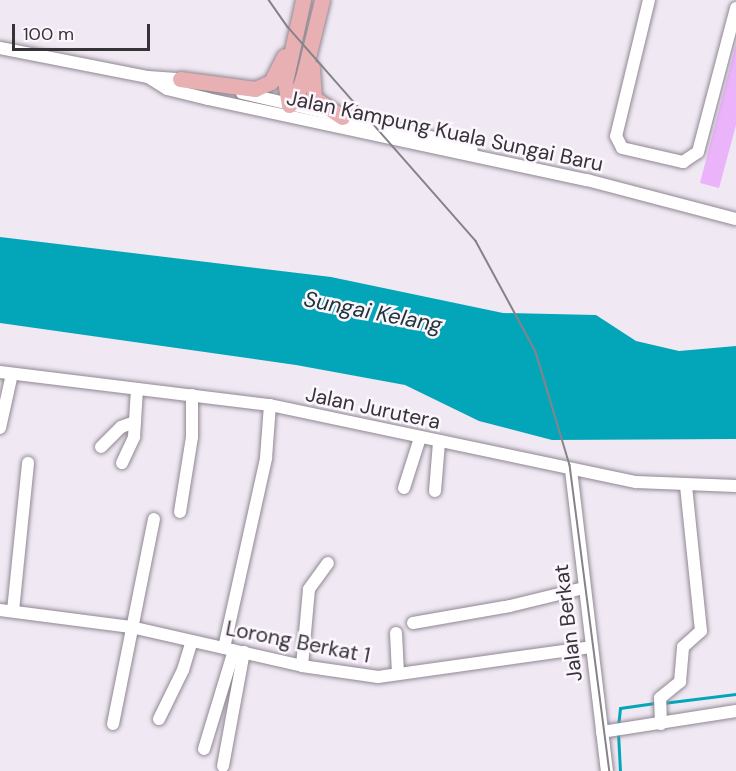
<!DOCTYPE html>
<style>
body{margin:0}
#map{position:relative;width:736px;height:771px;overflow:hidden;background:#f0e8f2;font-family:"DM Sans",sans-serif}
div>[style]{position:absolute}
.green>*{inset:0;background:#eab3fa}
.water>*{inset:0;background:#03a6b9}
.stream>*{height:3px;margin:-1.5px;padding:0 1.5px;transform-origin:1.5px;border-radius:1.5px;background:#03a6b9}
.roads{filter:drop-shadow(0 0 2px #8f8892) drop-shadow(0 0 2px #8f8892)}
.minor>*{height:12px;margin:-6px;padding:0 6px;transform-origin:6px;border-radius:6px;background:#fff}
.major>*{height:15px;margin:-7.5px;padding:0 7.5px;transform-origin:7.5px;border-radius:7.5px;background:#e9b0b3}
.tram>*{height:1.5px;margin:-0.75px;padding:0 0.75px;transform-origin:0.75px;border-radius:0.75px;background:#878288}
span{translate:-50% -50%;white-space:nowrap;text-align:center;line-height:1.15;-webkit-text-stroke:5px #fcf6fe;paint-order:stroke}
.street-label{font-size:21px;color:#363337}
.water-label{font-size:22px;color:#1e3438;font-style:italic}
.scale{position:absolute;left:12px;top:24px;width:138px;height:27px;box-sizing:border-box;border:3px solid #363337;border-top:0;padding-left:8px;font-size:18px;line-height:21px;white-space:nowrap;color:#363337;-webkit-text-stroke:4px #fcf6fe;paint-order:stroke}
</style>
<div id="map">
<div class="green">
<i style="clip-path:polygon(736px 44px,736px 125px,719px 188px,700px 183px)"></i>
</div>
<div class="water">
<i style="clip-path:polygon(0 237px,331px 277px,503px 313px,596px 315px,636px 341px,679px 351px,736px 346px,736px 439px,552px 440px,479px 421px,405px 385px,296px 365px,0 323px)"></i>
</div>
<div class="stream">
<i style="left:663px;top:703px;width:74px;rotate:-7deg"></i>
<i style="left:618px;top:727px;width:19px;rotate:-84deg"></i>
<i style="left:620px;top:708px;width:37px;rotate:-8deg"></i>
<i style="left:618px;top:733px;width:38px;rotate:87deg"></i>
</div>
<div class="roads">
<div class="minor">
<i style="left:649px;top:0;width:140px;rotate:103.6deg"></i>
<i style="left:616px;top:136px;width:13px;rotate:63deg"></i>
<i style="left:622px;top:148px;width:63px;rotate:12.9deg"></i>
<i style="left:683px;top:162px;width:18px;rotate:-34deg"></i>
<i style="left:698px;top:152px;width:149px;rotate:-75.2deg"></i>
<i style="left:0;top:48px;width:151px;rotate:11.1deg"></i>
<i style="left:148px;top:77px;width:39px;rotate:4deg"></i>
<i style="left:148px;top:77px;width:22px;rotate:32deg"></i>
<i style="left:167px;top:89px;width:42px;rotate:13.7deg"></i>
<i style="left:208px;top:99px;width:388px;rotate:12.1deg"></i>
<i style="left:587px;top:180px;width:154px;rotate:14.7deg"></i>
<i style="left:242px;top:93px;width:187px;rotate:13deg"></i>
<i style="left:424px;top:135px;width:50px;rotate:17.4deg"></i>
<i style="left:0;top:372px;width:272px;rotate:7deg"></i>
<i style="left:270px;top:405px;width:374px;rotate:11.9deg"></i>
<i style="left:636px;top:482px;width:100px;rotate:2.3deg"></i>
<i style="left:0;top:428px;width:55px;rotate:-77.5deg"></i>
<i style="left:101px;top:447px;width:28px;rotate:-45deg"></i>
<i style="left:121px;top:427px;width:15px;rotate:-20deg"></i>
<i style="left:122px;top:463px;width:29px;rotate:-65deg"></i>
<i style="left:134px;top:437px;width:48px;rotate:-86.4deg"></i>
<i style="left:571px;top:470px;width:303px;rotate:83.2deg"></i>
<i style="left:404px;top:488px;width:52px;rotate:-72.3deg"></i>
<i style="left:435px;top:491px;width:49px;rotate:-85.3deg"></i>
<i style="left:180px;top:512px;width:76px;rotate:-80.9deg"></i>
<i style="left:192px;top:437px;width:42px;rotate:-90deg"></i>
<i style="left:0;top:610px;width:132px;rotate:7.4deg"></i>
<i style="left:131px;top:627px;width:175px;rotate:12.8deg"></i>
<i style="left:302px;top:666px;width:77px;rotate:8.2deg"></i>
<i style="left:378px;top:677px;width:215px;rotate:-8deg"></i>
<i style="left:13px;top:611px;width:149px;rotate:-84.2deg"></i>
<i style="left:413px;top:623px;width:98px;rotate:-9.9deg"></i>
<i style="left:510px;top:606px;width:76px;rotate:-13.7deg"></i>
<i style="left:396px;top:633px;width:41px;rotate:87.2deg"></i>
<i style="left:224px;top:648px;width:195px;rotate:-77.5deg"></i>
<i style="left:266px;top:458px;width:53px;rotate:-85.7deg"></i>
<i style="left:302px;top:666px;width:77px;rotate:-84.8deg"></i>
<i style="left:309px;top:589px;width:32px;rotate:-54deg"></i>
<i style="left:159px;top:719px;width:55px;rotate:-63.9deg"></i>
<i style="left:183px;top:670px;width:30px;rotate:-73deg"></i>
<i style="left:113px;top:724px;width:209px;rotate:-78.7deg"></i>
<i style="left:661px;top:724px;width:26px;rotate:-92deg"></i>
<i style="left:660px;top:698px;width:26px;rotate:-39deg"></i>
<i style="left:680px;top:682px;width:35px;rotate:-85deg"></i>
<i style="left:683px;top:647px;width:24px;rotate:-42deg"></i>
<i style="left:701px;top:631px;width:146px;rotate:-95.9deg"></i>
<i style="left:602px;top:732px;width:136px;rotate:-8.9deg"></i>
<i style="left:204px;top:749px;width:103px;rotate:-73.1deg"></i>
<i style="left:223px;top:766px;width:116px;rotate:-79.6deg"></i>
</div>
<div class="major">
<i style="left:303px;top:0;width:84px;rotate:102.4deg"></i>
<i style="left:285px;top:82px;width:23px;rotate:80deg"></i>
<i style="left:289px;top:105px;width:10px;rotate:-45deg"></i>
<i style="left:296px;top:98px;width:21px;rotate:-71deg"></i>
<i style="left:303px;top:78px;width:80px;rotate:-76.3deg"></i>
<i style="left:312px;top:68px;width:30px;rotate:86deg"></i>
<i style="left:314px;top:98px;width:34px;rotate:34deg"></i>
<i style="left:180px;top:79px;width:76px;rotate:7.6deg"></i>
<i style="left:255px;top:89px;width:17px;rotate:-24deg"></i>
<i style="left:271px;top:82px;width:29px;rotate:-63deg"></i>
</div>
</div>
<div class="tram">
<i style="left:269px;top:0;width:33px;rotate:55deg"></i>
<i style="left:288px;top:27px;width:285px;rotate:48.7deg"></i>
<i style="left:476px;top:241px;width:126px;rotate:61.6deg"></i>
<i style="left:536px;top:352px;width:118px;rotate:73.3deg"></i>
<i style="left:570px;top:465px;width:309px;rotate:82.6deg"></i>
</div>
<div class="street-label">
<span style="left:445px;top:131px;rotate:12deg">Jalan Kampung Kuala Sungai Baru</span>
<span style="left:373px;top:408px;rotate:12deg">Jalan Jurutera</span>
<span style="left:568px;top:623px;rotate:-97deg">Jalan Berkat</span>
<span style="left:298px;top:642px;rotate:11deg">Lorong Berkat 1</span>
</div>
<div class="water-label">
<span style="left:373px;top:312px;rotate:11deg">Sungai Kelang</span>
</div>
<div class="scale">100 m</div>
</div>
